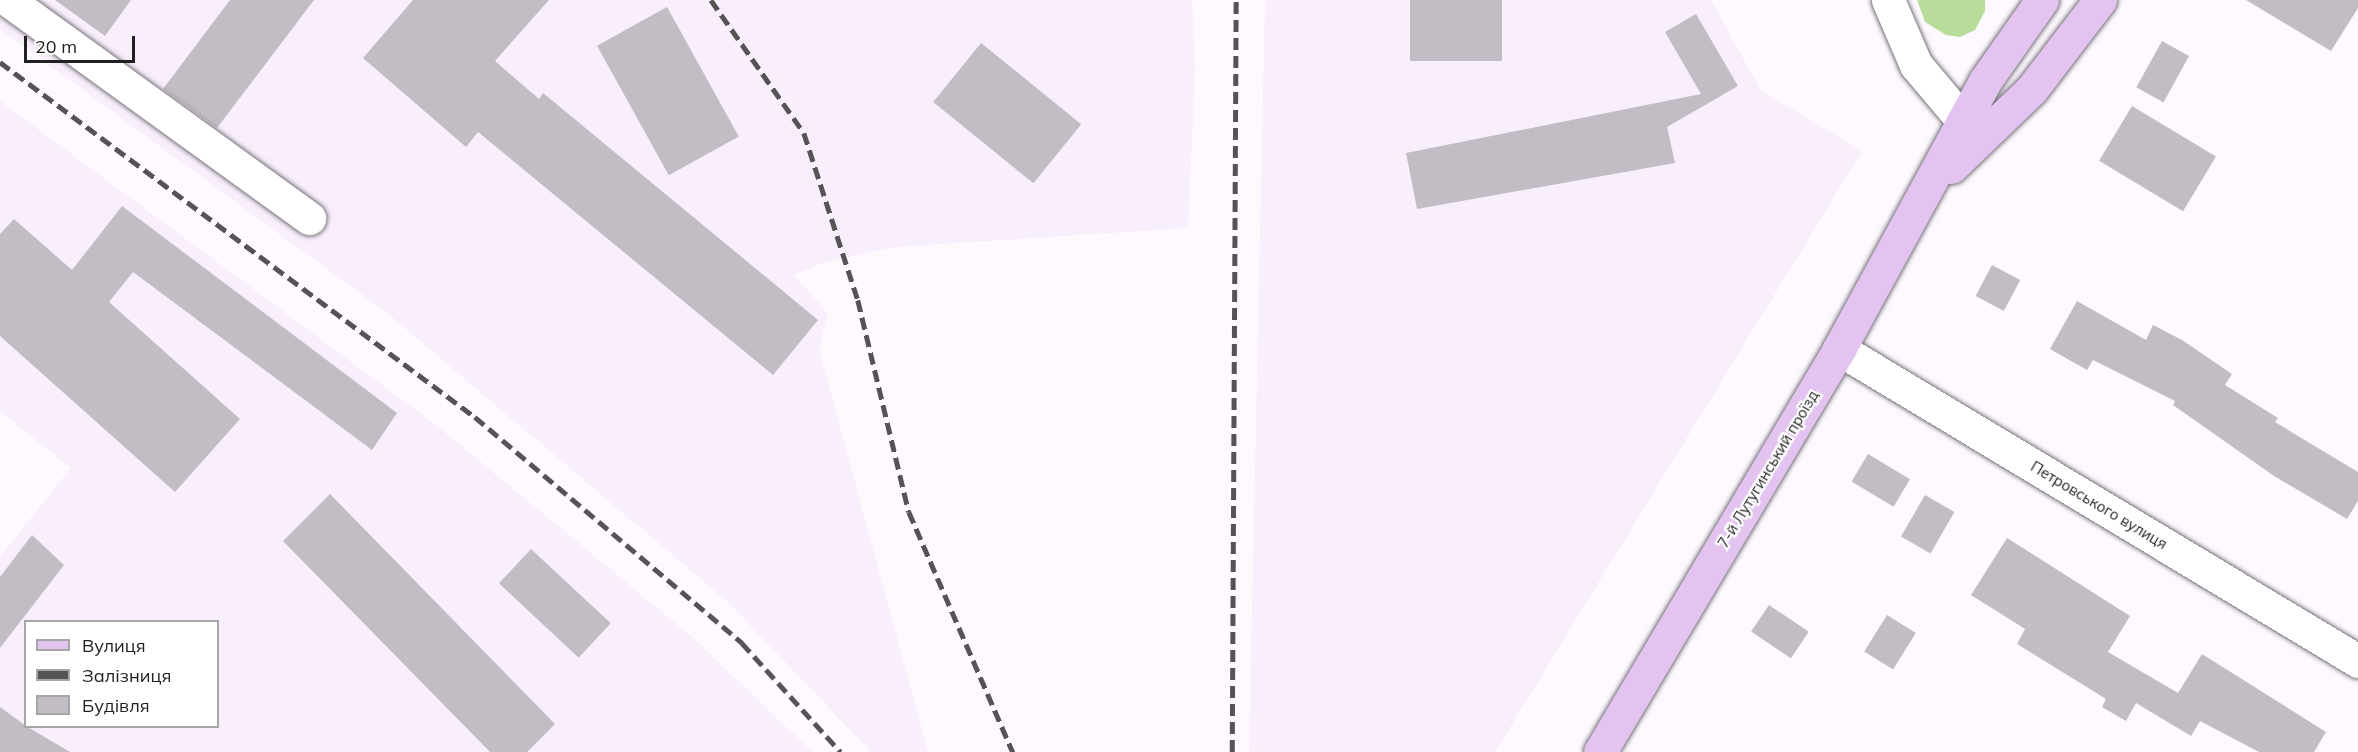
<!DOCTYPE html>
<meta charset="utf-8">
<style>
body{margin:0}
#map{position:relative;width:2358px;height:752px;overflow:hidden;background:#fdf9ff;font-family:Mulish,sans-serif}
div>[style]{position:absolute}
.built>*{inset:0;background:#f8eefc}
.green>*{inset:0;background:#b8dc9a}
.building>*{inset:0;background:#c2bdc4;transform-origin:0 0}
.roads{filter:drop-shadow(0 0 2px #78737a) drop-shadow(0 0 2px #78737a)}
.minor>*{height:33px;margin:-16.5px;padding:0 16.5px;transform-origin:16.5px;border-radius:16.5px;background:#fff}
.major>*{height:33px;margin:-16.5px;padding:0 16.5px;transform-origin:16.5px;border-radius:16.5px;background:#e3c4f0}
.rail>*{height:4.5px;margin-top:-2.25px;transform-origin:0;background:repeating-linear-gradient(90deg,#555356 0 12px,transparent 0 18px)}
span{translate:-50% -50%;white-space:nowrap;text-align:center;line-height:1.15;-webkit-text-stroke:4.5px #fff;paint-order:stroke}
.street-label{font-size:15px;color:#212022}
.legend{position:absolute;left:24px;top:620px;width:195px;height:108px;box-sizing:border-box;background:#fff;border:2px solid #a6a6a7;margin:0;padding:8px 10px;list-style:none;font-size:18px;color:#212022}
.legend li{display:flex;align-items:center;gap:12px;height:30px}
.legend b{width:30px;border:2px solid #a6a6a7}
.scale{position:absolute;left:24px;top:36px;width:111px;height:27px;box-sizing:border-box;border:3px solid #212022;border-top:0;padding-left:8px;font-size:18px;line-height:21px;white-space:nowrap;color:#212022;-webkit-text-stroke:4px #fff;paint-order:stroke}
</style>
<div id="map">
<div class="built">
<i style="clip-path:polygon(0 0,1192px 0,1195px 69px,1188px 228px,894px 247px,822px 263px,794px 275px,828px 314px,819px 349px,928px 752px,871px 752px,727px 601px,387px 313px,0 29px)"></i>
<i style="clip-path:polygon(1265px 0,1711px 0,1761px 91px,1862px 151px,1495px 752px,1249px 752px)"></i>
<i style="clip-path:polygon(evenodd,0 101px,436px 425px,692px 637px,812px 752px,0 752px,0 557px,71px 468px,0 411px,0 101px,26px 622px,218px 622px,218px 726px,26px 726px,26px 622px)"></i>
</div>
<div class="green">
<i style="clip-path:polygon(1917px 0,1985px 0,1985px 11px,1975px 30px,1960px 37px,1946px 35px,1925px 22px)"></i>
</div>
<div class="building">
<i style="clip-path:polygon(55px 0,131px 0,105px 36px)"></i>
<i style="clip-path:polygon(230px 0,314px 0,217px 128px,163px 89px)"></i>
<i style="clip-path:polygon(413px 0,549px 0,495px 61px,539px 99px,543px 93px,818px 320px,773px 375px,478px 132px,466px 147px,363px 58px)"></i>
<i style="left:1410px;top:0;width:92px;height:61px"></i>
<i style="clip-path:polygon(2246px 0,2358px 0,2358px 8px,2331px 51px)"></i>
<i style="left:667px;top:7px;width:148px;height:80px;rotate:61deg"></i>
<i style="clip-path:polygon(1696px 14px,1738px 86px,1667px 127px,1675px 163px,1417px 209px,1406px 153px,1701px 94px,1665px 32px)"></i>
<i style="left:2162px;top:41px;width:31px;height:53px;rotate:29deg"></i>
<i style="left:981px;top:43px;width:129px;height:76px;rotate:39deg"></i>
<i style="left:2132px;top:106px;width:98px;height:64px;rotate:31deg"></i>
<i style="clip-path:polygon(122px 206px,397px 413px,372px 450px,133px 272px,109px 302px,240px 419px,175px 492px,0 336px,0 234px,14px 219px,72px 270px)"></i>
<i style="left:1992px;top:265px;width:32px;height:35px;rotate:28deg"></i>
<i style="clip-path:polygon(2077px 301px,2146px 340px,2153px 325px,2182px 340px,2232px 374px,2225px 385px,2278px 418px,2275px 422px,2358px 472px,2358px 501px,2347px 519px,2274px 476px,2173px 405px,2175px 401px,2093px 360px,2087px 370px,2050px 349px)"></i>
<i style="left:1868px;top:454px;width:49px;height:32px;rotate:31deg"></i>
<i style="clip-path:polygon(330px 494px,555px 724px,527px 752px,490px 752px,283px 541px)"></i>
<i style="left:1925px;top:495px;width:34px;height:48px;rotate:30deg"></i>
<i style="clip-path:polygon(32px 535px,64px 565px,0 648px,0 577px)"></i>
<i style="clip-path:polygon(2007px 538px,2130px 616px,2108px 652px,2178px 693px,2202px 654px,2326px 732px,2314px 752px,2259px 752px,2200px 721px,2191px 736px,2136px 703px,2126px 721px,2102px 707px,2106px 699px,2017px 644px,2025px 629px,1971px 595px)"></i>
<i style="left:531px;top:549px;width:109px;height:47px;rotate:43deg"></i>
<i style="left:1769px;top:605px;width:48px;height:32px;rotate:34deg"></i>
<i style="left:1887px;top:615px;width:34px;height:43px;rotate:32deg"></i>
<i style="clip-path:polygon(0 707px,26px 726px,70px 752px,0 752px)"></i>
</div>
<div class="roads">
<div class="minor">
<i style="left:8px;top:0;width:372px;rotate:35.9deg"></i>
<i style="left:1888px;top:0;width:71px;rotate:66.7deg"></i>
<i style="left:1916px;top:65px;width:75px;rotate:49.9deg"></i>
<i style="left:1839px;top:349px;width:606px;rotate:31.01deg"></i>
</div>
<div class="major">
<i style="left:1951px;top:167px;width:112px;rotate:-43.9deg"></i>
<i style="left:2032px;top:89px;width:112px;rotate:-52.6deg"></i>
<i style="left:1600px;top:752px;width:469px;rotate:-59.3deg"></i>
<i style="left:1839px;top:349px;width:305px;rotate:-61.4deg"></i>
<i style="left:1985px;top:81px;width:99px;rotate:-54.9deg"></i>
</div>
</div>
<div class="rail">
<i style="left:711px;top:0;width:162px;rotate:55deg"></i>
<i style="left:804px;top:133px;width:176px;rotate:72.1deg"></i>
<i style="left:858px;top:300px;width:218px;rotate:76.5deg"></i>
<i style="left:909px;top:512px;width:262px;rotate:66.6deg"></i>
<i style="left:0;top:62px;width:593px;rotate:36.77deg"></i>
<i style="left:475px;top:417px;width:350px;rotate:40.2deg"></i>
<i style="left:742px;top:643px;width:147px;rotate:47.8deg"></i>
<i style="left:1232px;top:752px;width:752px;rotate:-89.7deg"></i>
</div>
<div class="street-label">
<span style="left:1768px;top:469px;rotate:-59deg">7-й Лутугинський проїзд</span>
<span style="left:2099px;top:505px;rotate:31deg">Петровського вулиця</span>
</div>
<ul class="legend">
<li><b style="height:8px;background:#e3c4f0"></b>Вулиця</li>
<li><b style="height:8px;background:#555356"></b>Залізниця</li>
<li><b style="height:16px;background:#c2bdc4"></b>Будівля</li>
</ul>
<div class="scale">20 m</div>
</div>
